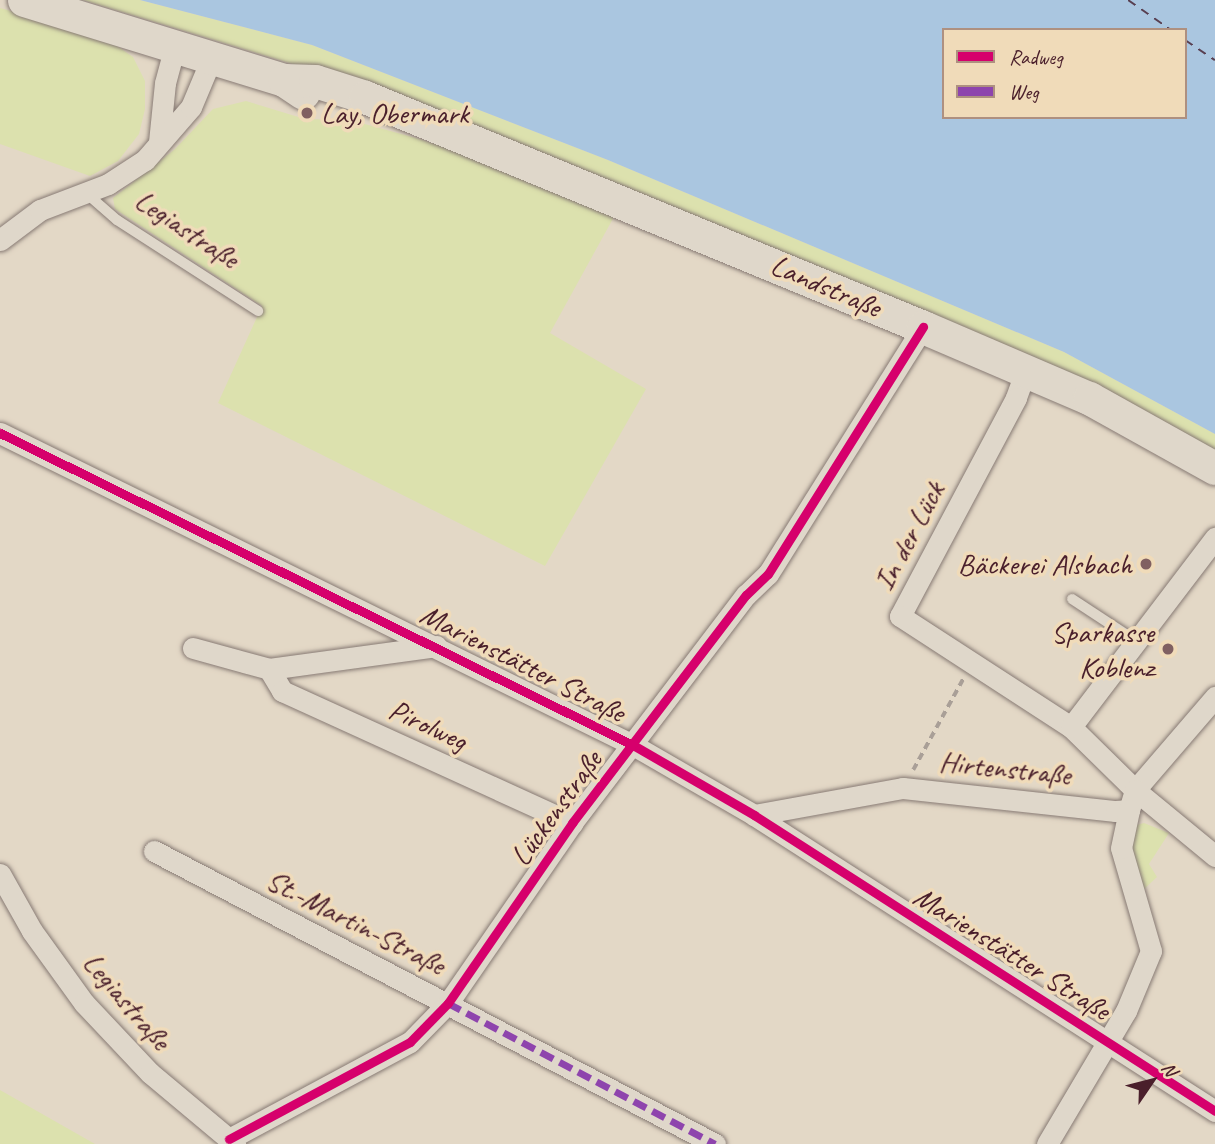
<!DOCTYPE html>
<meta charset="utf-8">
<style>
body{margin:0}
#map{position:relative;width:1215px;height:1144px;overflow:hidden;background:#e3d8c6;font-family:Caveat,sans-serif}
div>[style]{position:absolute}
.green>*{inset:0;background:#dce1ae}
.water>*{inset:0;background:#aac6e0}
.ferry>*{height:2px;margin-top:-1px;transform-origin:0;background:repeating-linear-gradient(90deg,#583f51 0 9px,transparent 0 16px)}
.path>*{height:3.5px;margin-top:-1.75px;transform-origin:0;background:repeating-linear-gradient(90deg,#a99f97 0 7px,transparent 0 12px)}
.roads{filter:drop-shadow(0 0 2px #877a74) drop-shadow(0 0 2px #877a74)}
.lane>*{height:10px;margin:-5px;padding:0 5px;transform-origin:5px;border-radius:5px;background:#dfd7ca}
.street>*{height:21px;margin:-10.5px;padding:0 10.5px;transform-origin:10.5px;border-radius:10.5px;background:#dfd7ca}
.primary>*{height:33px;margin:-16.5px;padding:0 16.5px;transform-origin:16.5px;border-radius:16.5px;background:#dfd7ca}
.quiet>*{height:7px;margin-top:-3.5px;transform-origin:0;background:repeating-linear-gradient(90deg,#8e44ad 0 14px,transparent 0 21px)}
.cycleway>*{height:9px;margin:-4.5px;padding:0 4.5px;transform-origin:4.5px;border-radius:4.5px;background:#d6006c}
.dots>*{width:19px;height:19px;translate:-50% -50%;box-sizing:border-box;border:4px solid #f0dbb9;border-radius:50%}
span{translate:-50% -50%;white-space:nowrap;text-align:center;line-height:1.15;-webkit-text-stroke:7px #f0dbb9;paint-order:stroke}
.poi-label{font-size:30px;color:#4a1f2b}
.left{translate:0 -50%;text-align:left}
.right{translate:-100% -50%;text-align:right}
.street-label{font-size:30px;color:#4a1f2b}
.legend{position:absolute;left:942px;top:28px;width:245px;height:91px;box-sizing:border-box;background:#f0dbb9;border:2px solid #ae9080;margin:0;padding:9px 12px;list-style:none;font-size:21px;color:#4a1f2b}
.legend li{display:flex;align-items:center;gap:14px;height:35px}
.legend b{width:35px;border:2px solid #ae9080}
.north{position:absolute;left:1117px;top:1046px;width:70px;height:70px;-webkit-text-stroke:5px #f0dbb9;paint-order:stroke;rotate:55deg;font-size:19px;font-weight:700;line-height:28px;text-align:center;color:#4a1f2b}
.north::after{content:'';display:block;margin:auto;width:24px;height:32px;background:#4a1f2b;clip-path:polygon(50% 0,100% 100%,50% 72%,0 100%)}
</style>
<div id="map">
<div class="green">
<i style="clip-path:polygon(83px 0,140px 0,312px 45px,608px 160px,1064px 352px,1215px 434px,1215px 453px,352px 82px)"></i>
<i style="clip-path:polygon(0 8px,103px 36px,133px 57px,145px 81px,145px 109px,139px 134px,118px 161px,90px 176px,0 144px)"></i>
<i style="clip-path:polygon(246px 101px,305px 119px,350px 120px,416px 138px,488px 161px,615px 215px,550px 333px,646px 389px,545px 566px,218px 403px,262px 306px,115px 209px,113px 198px,175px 149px,213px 109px)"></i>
<i style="clip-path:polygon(1144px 823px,1169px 833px,1149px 864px,1157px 877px,1141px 892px,1128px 857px,1136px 825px)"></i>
<i style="clip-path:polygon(0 1090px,95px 1144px,0 1144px)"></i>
</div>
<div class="water">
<i style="clip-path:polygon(evenodd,140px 0,1215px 0,1215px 434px,1064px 352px,608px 160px,312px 45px,140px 0,944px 30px,1185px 30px,1185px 117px,944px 117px,944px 30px)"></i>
</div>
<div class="ferry">
<i style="left:1128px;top:0;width:52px;rotate:34.9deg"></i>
<i style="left:1185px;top:40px;width:36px;rotate:34deg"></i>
</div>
<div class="path">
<i style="left:913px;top:770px;width:104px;rotate:-61.2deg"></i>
</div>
<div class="roads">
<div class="lane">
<i style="left:86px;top:193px;width:41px;rotate:41.1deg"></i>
<i style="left:117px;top:220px;width:168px;rotate:32.8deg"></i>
<i style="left:1072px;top:599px;width:77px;rotate:33.3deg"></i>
</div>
<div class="street">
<i style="left:159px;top:142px;width:59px;rotate:-84.2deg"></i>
<i style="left:165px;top:83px;width:39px;rotate:-75deg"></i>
<i style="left:0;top:240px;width:50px;rotate:-36.9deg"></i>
<i style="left:40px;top:210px;width:73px;rotate:-20.9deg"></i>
<i style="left:108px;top:184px;width:44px;rotate:-33deg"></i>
<i style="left:145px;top:160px;width:70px;rotate:-49deg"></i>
<i style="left:191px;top:107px;width:54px;rotate:-67.2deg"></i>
<i style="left:1026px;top:370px;width:30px;rotate:110deg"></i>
<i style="left:1016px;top:398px;width:247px;rotate:118deg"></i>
<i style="left:900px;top:616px;width:204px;rotate:33deg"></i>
<i style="left:1071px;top:727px;width:90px;rotate:44.5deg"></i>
<i style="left:1135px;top:790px;width:123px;rotate:-49.3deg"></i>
<i style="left:0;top:433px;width:706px;rotate:26.24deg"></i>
<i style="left:633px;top:745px;width:140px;rotate:30deg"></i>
<i style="left:754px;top:815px;width:548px;rotate:32.7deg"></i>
<i style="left:193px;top:648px;width:79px;rotate:15.4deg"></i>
<i style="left:269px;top:669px;width:169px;rotate:-7.8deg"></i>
<i style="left:269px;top:669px;width:26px;rotate:59deg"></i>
<i style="left:282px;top:691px;width:319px;rotate:24.5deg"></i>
<i style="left:1071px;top:727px;width:238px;rotate:-52.7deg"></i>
<i style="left:754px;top:815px;width:151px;rotate:-10.3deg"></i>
<i style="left:903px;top:788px;width:214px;rotate:6.2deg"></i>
<i style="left:1116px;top:811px;width:13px;rotate:-4deg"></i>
<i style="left:1129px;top:810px;width:21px;rotate:-73deg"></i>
<i style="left:1135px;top:790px;width:104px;rotate:39.5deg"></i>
<i style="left:154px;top:851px;width:633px;rotate:27.58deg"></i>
<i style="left:0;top:874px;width:65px;rotate:60.7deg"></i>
<i style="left:32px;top:931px;width:89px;rotate:54.2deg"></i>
<i style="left:84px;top:1003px;width:96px;rotate:46.7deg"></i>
<i style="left:150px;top:1073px;width:111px;rotate:39.9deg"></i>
<i style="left:229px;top:1139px;width:205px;rotate:-28.2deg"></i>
<i style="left:410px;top:1042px;width:54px;rotate:-45.7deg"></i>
<i style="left:448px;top:1003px;width:219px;rotate:-55.4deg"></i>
<i style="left:572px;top:823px;width:287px;rotate:-52.7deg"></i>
<i style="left:746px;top:595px;width:30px;rotate:-44deg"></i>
<i style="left:768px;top:574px;width:292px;rotate:-57.9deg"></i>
<i style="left:1047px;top:1144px;width:155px;rotate:-59.3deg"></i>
<i style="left:1126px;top:1011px;width:65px;rotate:-67.4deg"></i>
<i style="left:1151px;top:951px;width:107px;rotate:-106.2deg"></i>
<i style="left:1121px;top:848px;width:39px;rotate:-78deg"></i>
</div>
<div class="primary">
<i style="left:24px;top:0;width:272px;rotate:17.1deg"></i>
<i style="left:284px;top:80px;width:23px;rotate:34deg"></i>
<i style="left:284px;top:80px;width:31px;rotate:2deg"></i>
<i style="left:315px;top:81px;width:52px;rotate:17.7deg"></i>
<i style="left:365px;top:97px;width:604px;rotate:22.4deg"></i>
<i style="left:923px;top:327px;width:181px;rotate:23.2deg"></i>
<i style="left:1089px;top:398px;width:144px;rotate:29.1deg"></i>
</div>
</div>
<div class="quiet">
<i style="left:448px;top:1003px;width:302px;rotate:27.8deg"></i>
</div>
<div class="cycleway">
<i style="left:0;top:433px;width:706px;rotate:26.24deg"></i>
<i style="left:633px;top:745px;width:140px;rotate:30deg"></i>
<i style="left:754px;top:815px;width:548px;rotate:32.7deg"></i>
<i style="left:229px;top:1139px;width:205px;rotate:-28.2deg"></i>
<i style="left:410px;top:1042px;width:54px;rotate:-45.7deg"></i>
<i style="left:448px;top:1003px;width:219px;rotate:-55.4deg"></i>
<i style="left:572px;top:823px;width:287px;rotate:-52.7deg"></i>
<i style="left:746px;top:595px;width:30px;rotate:-44deg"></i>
<i style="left:768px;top:574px;width:292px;rotate:-57.9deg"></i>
</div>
<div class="dots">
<i style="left:307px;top:113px;background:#806061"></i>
<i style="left:1146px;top:564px;background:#806061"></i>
<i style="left:1168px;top:649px;background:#806061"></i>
</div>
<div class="poi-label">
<span class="left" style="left:321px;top:113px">Lay, Obermark</span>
<span class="right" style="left:1132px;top:564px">Bäckerei Alsbach</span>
<span class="right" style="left:1154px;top:649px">Sparkasse<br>Koblenz</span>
</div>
<div class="street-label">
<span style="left:187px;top:229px;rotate:33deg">Legiastraße</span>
<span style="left:826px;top:286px;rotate:23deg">Landstraße</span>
<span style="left:909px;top:536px;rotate:-62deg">In der Lück</span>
<span style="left:523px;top:663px;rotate:27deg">Marienstätter Straße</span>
<span style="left:428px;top:725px;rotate:25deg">Pirolweg</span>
<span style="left:1005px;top:768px;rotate:6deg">Hirtenstraße</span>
<span style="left:556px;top:808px;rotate:-54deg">Lückenstraße</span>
<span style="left:356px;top:922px;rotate:27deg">St.-Martin-Straße</span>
<span style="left:1012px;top:953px;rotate:32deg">Marienstätter Straße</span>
<span style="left:127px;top:1001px;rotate:49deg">Legiastraße</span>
</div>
<ul class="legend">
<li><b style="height:9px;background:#d6006c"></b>Radweg</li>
<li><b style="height:9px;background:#8e44ad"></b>Weg</li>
</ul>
<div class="north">N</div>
</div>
